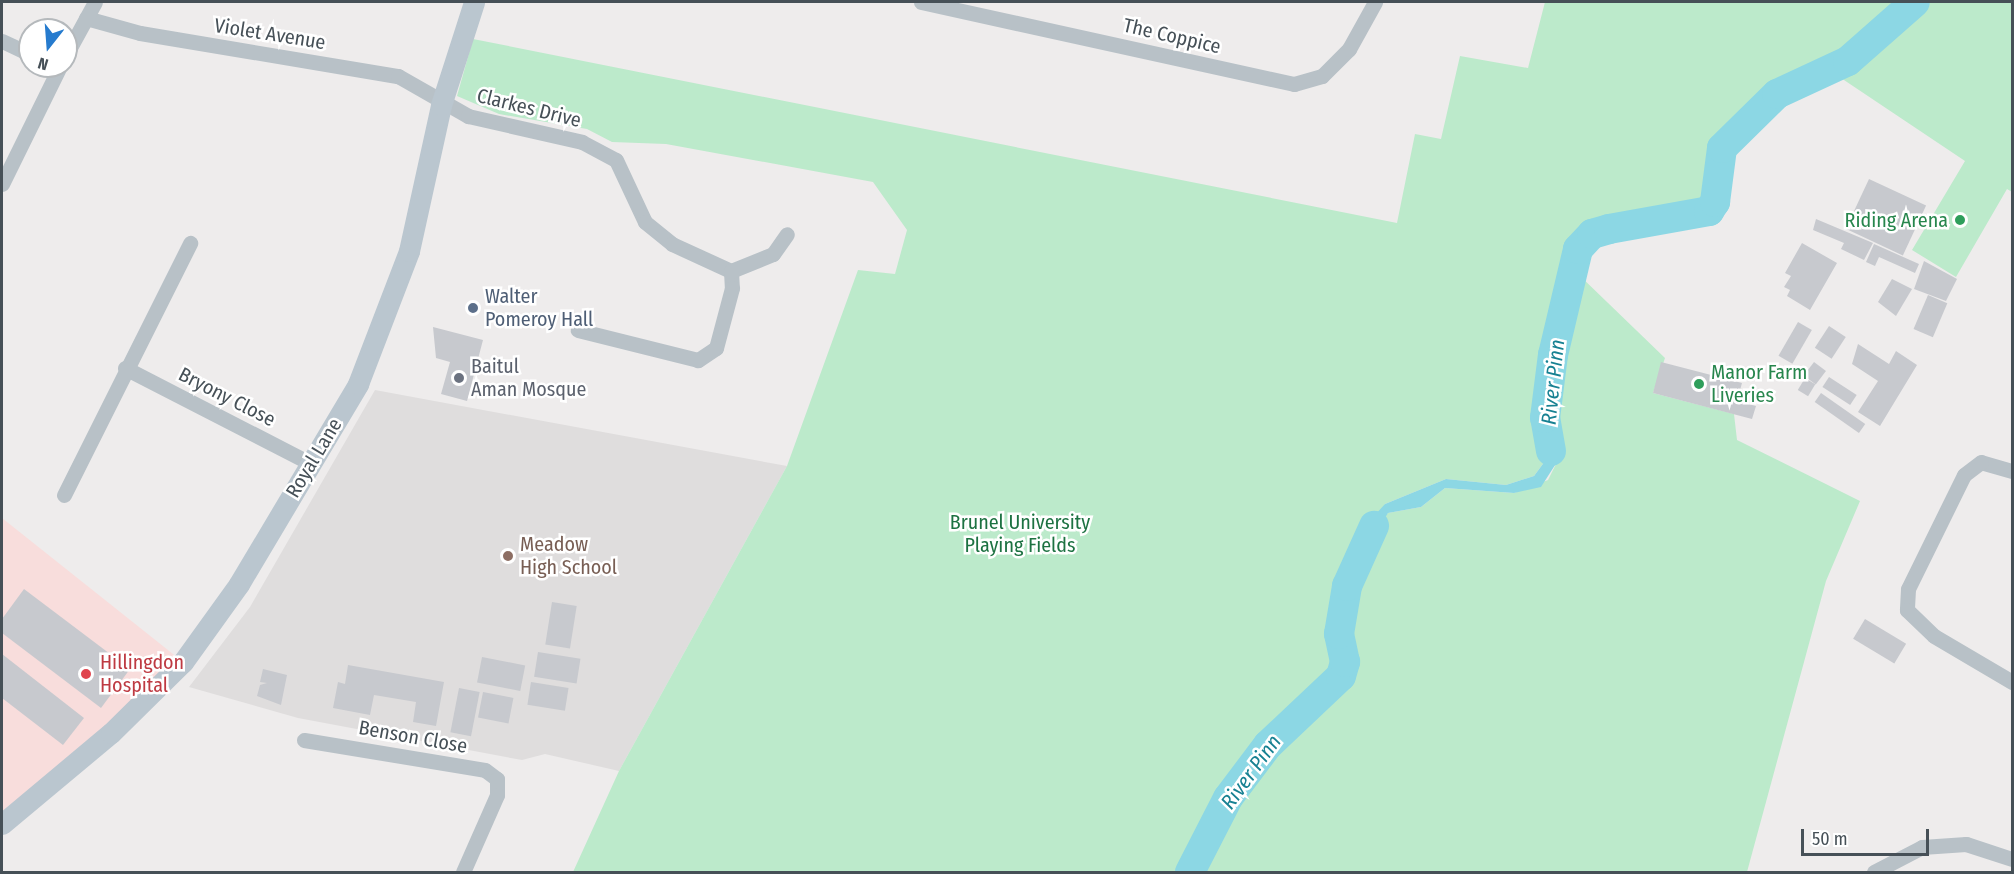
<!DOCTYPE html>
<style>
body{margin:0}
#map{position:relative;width:2014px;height:874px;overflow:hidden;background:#eeecec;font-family:"Fira Sans Condensed",sans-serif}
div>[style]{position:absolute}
.education>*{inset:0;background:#dfdddd}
.medical>*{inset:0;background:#f8dddc}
.green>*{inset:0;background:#bceacb}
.water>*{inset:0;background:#8cd7e4}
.river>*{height:30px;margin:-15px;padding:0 15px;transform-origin:15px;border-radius:15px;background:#8cd7e4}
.building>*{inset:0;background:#c7c9ce;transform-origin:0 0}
.street>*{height:15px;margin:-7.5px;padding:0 7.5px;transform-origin:7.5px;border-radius:7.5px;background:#b8c1c7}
.secondary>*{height:21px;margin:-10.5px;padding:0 10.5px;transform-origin:10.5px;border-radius:10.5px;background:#bac6cf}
.dots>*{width:16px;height:16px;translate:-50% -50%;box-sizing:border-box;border:3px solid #fff;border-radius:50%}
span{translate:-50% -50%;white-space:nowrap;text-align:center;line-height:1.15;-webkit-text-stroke:5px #fff;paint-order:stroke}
.street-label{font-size:20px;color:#465057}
.leisure-label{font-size:20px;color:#27864d}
.right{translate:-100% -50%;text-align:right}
.left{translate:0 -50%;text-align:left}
.service-label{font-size:20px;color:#4e5e75}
.worship-label{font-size:20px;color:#5b616d}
.park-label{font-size:20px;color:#1d7242}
.education-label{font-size:20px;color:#785e54}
.health-label{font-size:20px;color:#be3a42}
.water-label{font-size:21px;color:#178192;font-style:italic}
.frame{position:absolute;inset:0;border:3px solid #465057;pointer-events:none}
.north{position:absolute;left:18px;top:18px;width:60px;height:60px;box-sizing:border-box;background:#fff;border:2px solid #b5b9bc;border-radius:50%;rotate:197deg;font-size:16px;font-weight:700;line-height:24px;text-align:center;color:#465057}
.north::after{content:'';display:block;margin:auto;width:21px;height:27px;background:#267bce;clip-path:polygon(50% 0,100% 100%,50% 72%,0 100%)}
.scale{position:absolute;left:1801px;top:829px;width:128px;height:27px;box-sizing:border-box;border:3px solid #465057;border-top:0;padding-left:8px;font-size:18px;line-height:21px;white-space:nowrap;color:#465057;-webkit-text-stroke:4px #fff;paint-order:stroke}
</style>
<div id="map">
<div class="education">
<i style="clip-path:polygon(375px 390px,787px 466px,619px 771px,545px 754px,522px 760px,298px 718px,189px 687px,250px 607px)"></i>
</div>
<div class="medical">
<i style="clip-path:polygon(2px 518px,183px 662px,2px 824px)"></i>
</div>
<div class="green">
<i style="clip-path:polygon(evenodd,1545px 2px,2012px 2px,2012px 192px,2007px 189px,1956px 277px,1912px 250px,1965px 161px,1832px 72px,1779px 99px,1727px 149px,1723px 199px,1711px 217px,1596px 239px,1582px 255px,1578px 274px,1665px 358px,1653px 393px,1734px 414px,1737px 440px,1860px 501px,1826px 581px,1747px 872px,573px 872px,619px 771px,787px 466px,858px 270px,895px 274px,907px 230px,873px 182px,666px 144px,612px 142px,587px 129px,499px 114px,457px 96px,473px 39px,1397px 223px,1415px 134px,1441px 139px,1460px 56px,1528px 68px,1545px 2px,1548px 409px,1557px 462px,1548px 480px,1514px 493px,1445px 488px,1421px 507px,1388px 513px,1374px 529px,1385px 504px,1446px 479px,1506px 485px,1534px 476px,1548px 457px,1548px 409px)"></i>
</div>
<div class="water">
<i style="clip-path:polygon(1548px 408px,1557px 462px,1541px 487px,1514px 493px,1445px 488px,1421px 507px,1388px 513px,1357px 563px,1363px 528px,1385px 504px,1446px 479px,1506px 485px,1534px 476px,1548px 457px,1539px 424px)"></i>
</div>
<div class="river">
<i style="left:1551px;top:451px;width:34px;rotate:-100deg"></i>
<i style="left:1545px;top:418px;width:64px;rotate:-82.8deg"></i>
<i style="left:1553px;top:355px;width:109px;rotate:-76.7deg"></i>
<i style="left:1578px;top:249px;width:21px;rotate:-47deg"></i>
<i style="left:1592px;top:234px;width:18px;rotate:-16deg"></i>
<i style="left:1609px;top:229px;width:102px;rotate:-10.2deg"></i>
<i style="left:1709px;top:211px;width:11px;rotate:-56deg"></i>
<i style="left:1715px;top:202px;width:54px;rotate:-82.6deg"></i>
<i style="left:1722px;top:148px;width:77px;rotate:-44.5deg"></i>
<i style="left:1777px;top:94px;width:78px;rotate:-24.9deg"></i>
<i style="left:1848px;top:61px;width:89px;rotate:-41.4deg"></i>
<i style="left:1190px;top:872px;width:83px;rotate:-62.8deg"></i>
<i style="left:1228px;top:798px;width:66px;rotate:-53deg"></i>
<i style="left:1268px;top:745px;width:100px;rotate:-43.4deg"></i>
<i style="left:1341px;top:676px;width:15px;rotate:-74deg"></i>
<i style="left:1345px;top:662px;width:29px;rotate:-102deg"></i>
<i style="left:1339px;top:634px;width:49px;rotate:-80.5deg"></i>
<i style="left:1347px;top:586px;width:66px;rotate:-65.8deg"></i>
</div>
<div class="building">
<i style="left:1869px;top:179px;width:63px;height:55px;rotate:25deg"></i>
<i style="clip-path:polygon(1816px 219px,1873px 243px,1864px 260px,1841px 249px,1844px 243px,1813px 230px)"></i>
<i style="clip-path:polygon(1802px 243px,1837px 263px,1810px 310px,1787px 296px,1790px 290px,1784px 287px,1791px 276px,1785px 273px)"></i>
<i style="clip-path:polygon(1874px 244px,1919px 264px,1915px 273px,1879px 257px,1875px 266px,1866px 262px)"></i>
<i style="clip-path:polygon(1924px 261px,1957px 279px,1946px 301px,1914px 289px)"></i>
<i style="clip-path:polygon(1892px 279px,1912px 289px,1896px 316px,1878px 302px)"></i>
<i style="left:1928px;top:295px;width:21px;height:37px;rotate:23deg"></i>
<i style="left:1798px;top:322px;width:16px;height:39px;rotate:30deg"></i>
<i style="left:1829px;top:326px;width:20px;height:26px;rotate:33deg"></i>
<i style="clip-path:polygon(433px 327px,483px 340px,467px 401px,441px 394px,450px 362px,436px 358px)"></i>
<i style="clip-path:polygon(1858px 344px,1889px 364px,1896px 351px,1917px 365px,1880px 426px,1858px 412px,1878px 381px,1852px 364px)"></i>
<i style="clip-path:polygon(1661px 362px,1742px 383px,1737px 401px,1756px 406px,1752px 419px,1653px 393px)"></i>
<i style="left:1814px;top:362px;width:15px;height:17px;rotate:37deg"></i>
<i style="left:1829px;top:377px;width:33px;height:12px;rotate:33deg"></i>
<i style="left:1805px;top:378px;width:12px;height:14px;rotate:31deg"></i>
<i style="left:1821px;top:393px;width:54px;height:11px;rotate:35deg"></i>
<i style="clip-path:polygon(24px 589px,130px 669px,101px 708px,2px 633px,2px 619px)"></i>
<i style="left:552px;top:602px;width:25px;height:43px;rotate:9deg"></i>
<i style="left:1865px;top:619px;width:48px;height:23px;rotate:31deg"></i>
<i style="left:538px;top:652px;width:43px;height:25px;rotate:9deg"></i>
<i style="clip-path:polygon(2px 654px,84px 718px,63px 745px,2px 698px)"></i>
<i style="left:482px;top:657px;width:44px;height:26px;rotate:11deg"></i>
<i style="clip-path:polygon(348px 665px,444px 682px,436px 726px,413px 722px,416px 702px,374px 695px,370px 715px,333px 708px,338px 682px,345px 684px)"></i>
<i style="clip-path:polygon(263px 669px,287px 675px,281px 705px,257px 696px,260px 685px,267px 683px,260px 682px)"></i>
<i style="left:531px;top:682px;width:38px;height:23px;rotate:9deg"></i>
<i style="left:459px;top:688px;width:21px;height:45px;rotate:11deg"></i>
<i style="left:483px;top:692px;width:31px;height:26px;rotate:11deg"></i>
</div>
<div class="street">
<i style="left:921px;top:2px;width:382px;rotate:12.4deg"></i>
<i style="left:1294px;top:84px;width:29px;rotate:-16deg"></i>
<i style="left:1322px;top:76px;width:38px;rotate:-45deg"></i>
<i style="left:1349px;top:49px;width:54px;rotate:-61deg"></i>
<i style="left:86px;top:18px;width:56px;rotate:15.5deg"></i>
<i style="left:140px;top:33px;width:262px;rotate:9.5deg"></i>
<i style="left:398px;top:76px;width:81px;rotate:29.7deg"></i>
<i style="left:468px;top:116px;width:117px;rotate:12.8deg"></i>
<i style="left:582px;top:142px;width:38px;rotate:28deg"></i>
<i style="left:616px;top:160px;width:68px;rotate:64.9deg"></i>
<i style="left:645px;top:222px;width:35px;rotate:39deg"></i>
<i style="left:672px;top:244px;width:65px;rotate:24.6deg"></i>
<i style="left:731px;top:271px;width:17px;rotate:87deg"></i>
<i style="left:732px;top:288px;width:62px;rotate:104.9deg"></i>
<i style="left:716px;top:348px;width:22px;rotate:146deg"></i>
<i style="left:698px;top:360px;width:124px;rotate:-166deg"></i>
<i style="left:2px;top:41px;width:31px;rotate:25deg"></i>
<i style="left:66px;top:55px;width:60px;rotate:-61.3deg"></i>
<i style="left:2px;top:184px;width:131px;rotate:-63.8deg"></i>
<i style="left:731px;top:271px;width:45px;rotate:-22deg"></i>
<i style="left:773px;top:254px;width:24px;rotate:-55deg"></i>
<i style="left:125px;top:368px;width:208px;rotate:27.2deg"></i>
<i style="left:2012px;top:471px;width:32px;rotate:-164deg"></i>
<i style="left:1981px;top:462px;width:21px;rotate:143deg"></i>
<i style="left:1964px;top:475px;width:127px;rotate:116.2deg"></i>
<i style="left:1908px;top:589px;width:21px;rotate:93deg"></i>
<i style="left:1907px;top:610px;width:37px;rotate:44deg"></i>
<i style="left:1934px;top:636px;width:91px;rotate:30.5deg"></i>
<i style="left:64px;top:495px;width:282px;rotate:-63.4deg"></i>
<i style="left:304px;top:740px;width:183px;rotate:9.4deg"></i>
<i style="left:485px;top:770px;width:15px;rotate:37deg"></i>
<i style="left:497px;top:779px;width:16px;rotate:90deg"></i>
<i style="left:497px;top:795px;width:84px;rotate:113.8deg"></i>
<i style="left:1874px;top:872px;width:54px;rotate:-27.5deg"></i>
<i style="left:1922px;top:847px;width:44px;rotate:-3.9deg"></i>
<i style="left:1966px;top:844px;width:48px;rotate:18.1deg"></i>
</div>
<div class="secondary">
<i style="left:2px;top:824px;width:142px;rotate:-39.9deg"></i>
<i style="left:111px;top:733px;width:101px;rotate:-44.6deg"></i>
<i style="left:183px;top:662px;width:96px;rotate:-54.3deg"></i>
<i style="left:239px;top:584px;width:233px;rotate:-59.2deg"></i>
<i style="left:358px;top:384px;width:142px;rotate:-69deg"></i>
<i style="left:409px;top:251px;width:149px;rotate:-77.6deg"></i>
<i style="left:441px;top:105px;width:108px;rotate:-72.2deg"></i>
</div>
<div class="dots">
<i style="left:1960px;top:220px;background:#2e9e5b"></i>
<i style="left:473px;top:308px;background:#5c6f8a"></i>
<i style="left:459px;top:378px;background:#6b7280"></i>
<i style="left:1699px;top:384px;background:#2e9e5b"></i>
<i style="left:508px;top:556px;background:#8d6e63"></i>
<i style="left:86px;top:674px;background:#e0444e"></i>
</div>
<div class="street-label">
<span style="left:270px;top:34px;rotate:9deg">Violet Avenue</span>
<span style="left:1172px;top:36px;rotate:13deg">The Coppice</span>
<span style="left:529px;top:108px;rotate:14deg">Clarkes Drive</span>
<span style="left:227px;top:397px;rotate:27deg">Bryony Close</span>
<span style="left:314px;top:458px;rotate:-59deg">Royal Lane</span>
<span style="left:413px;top:737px;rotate:10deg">Benson Close</span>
</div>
<div class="leisure-label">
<span class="right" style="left:1948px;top:220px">Riding Arena</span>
<span class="left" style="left:1711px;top:384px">Manor Farm<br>Liveries</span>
</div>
<div class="service-label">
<span class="left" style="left:485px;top:308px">Walter<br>Pomeroy Hall</span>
</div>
<div class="worship-label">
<span class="left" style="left:471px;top:378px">Baitul<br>Aman Mosque</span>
</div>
<div class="park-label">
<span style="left:1020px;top:534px">Brunel University<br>Playing Fields</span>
</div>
<div class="education-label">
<span class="left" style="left:520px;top:556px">Meadow<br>High School</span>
</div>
<div class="health-label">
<span class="left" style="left:100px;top:674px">Hillingdon<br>Hospital</span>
</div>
<div class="water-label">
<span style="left:1553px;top:382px;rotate:-84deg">River Pinn</span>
<span style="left:1251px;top:772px;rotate:-54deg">River Pinn</span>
</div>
<div class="frame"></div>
<div class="north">N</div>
<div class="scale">50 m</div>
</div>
